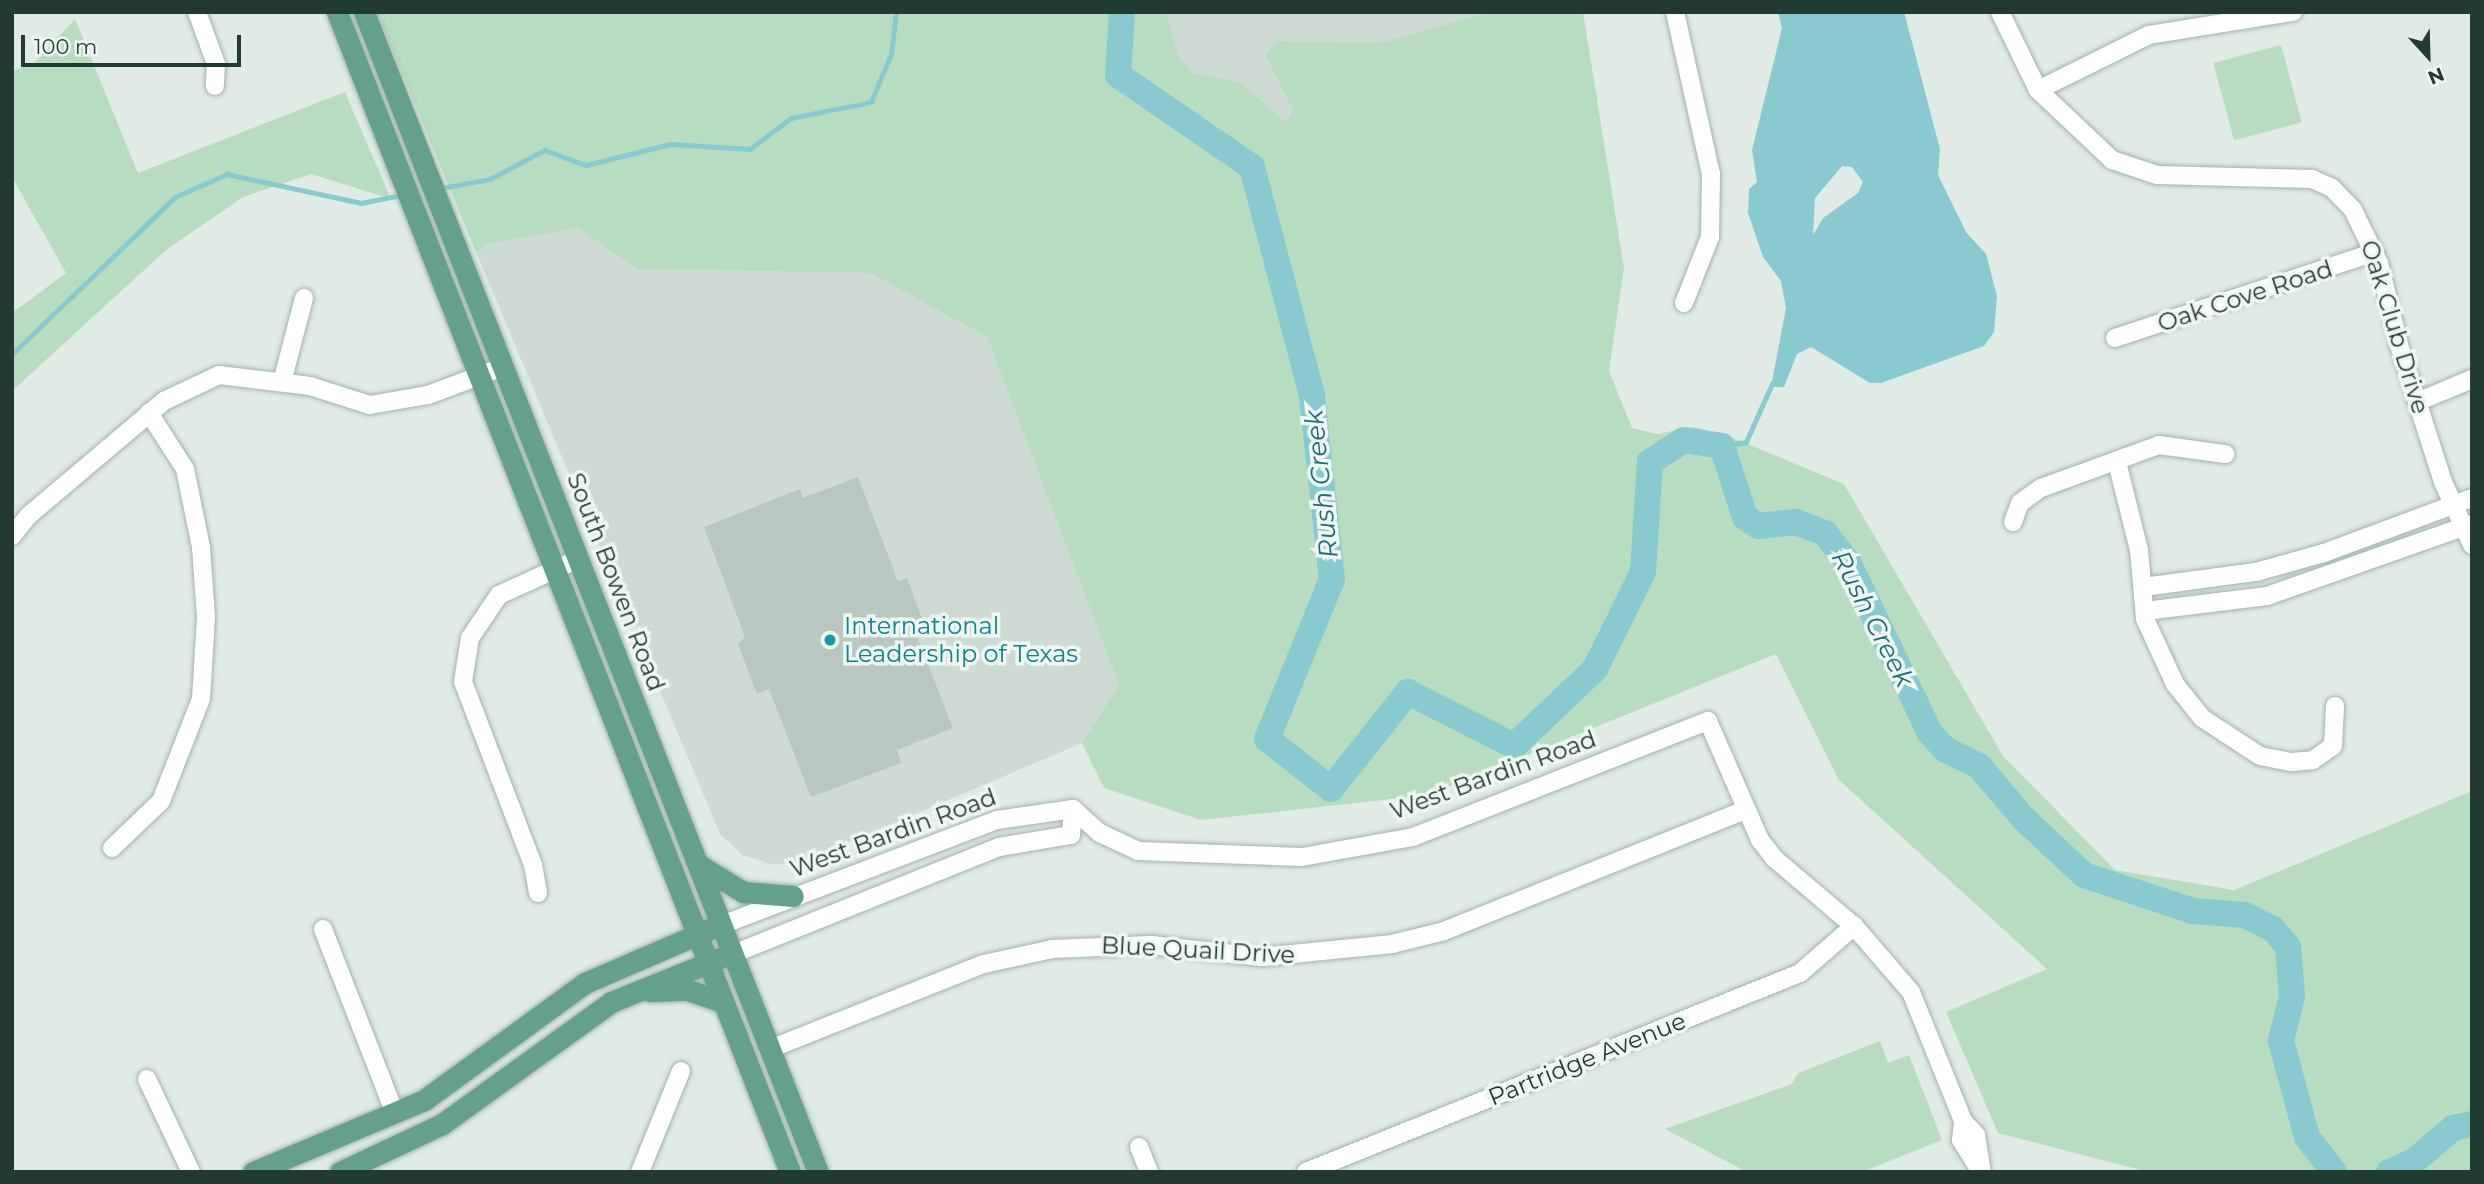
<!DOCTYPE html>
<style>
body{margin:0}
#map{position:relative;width:2484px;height:1184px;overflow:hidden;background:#e0ebe5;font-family:Montserrat,sans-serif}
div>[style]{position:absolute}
.built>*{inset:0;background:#cedad4}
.green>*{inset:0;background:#b8dcbf;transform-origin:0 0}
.water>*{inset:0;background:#88cacf}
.stream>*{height:4.5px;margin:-2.25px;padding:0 2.25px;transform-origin:2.25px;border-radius:2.25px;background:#88cacf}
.river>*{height:26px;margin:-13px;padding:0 13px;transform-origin:13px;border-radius:13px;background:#88cacf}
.building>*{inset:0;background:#b8c8c0}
.roads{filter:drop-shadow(0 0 2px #a3b2ac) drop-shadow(0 0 2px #a3b2ac)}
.minor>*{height:18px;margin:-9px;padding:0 9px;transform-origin:9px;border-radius:9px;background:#fff}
.major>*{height:21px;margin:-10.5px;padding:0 10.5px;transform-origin:10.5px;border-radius:10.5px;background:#64a08c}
.dots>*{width:19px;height:19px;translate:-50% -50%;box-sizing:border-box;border:4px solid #f0f7f3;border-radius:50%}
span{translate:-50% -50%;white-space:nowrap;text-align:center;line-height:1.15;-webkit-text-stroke:7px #f0f7f3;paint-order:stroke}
.street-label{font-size:24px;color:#213a32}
.culture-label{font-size:24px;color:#0d838f}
.left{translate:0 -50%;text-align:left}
.water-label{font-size:26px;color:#1c6d75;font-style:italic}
.frame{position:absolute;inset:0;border:14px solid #213a32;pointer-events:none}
.north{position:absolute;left:2393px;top:21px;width:70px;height:70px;-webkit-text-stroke:5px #f0f7f3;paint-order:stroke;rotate:158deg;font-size:19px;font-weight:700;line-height:28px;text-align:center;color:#213a32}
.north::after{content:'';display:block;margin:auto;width:24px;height:32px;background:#213a32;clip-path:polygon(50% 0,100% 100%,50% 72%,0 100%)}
.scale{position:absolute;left:21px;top:35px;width:220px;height:32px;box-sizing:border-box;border:4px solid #213a32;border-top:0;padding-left:9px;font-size:21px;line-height:24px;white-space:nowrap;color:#213a32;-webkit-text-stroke:5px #f0f7f3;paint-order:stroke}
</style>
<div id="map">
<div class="built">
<i style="clip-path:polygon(1166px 12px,1489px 12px,1384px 42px,1277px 41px,1265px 55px,1293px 110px,1286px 122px,1240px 82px,1194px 73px,1179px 57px)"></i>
<i style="clip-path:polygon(578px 228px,637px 269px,870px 273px,987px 337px,1119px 685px,1082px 743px,800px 863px,772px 864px,742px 855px,720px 834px,476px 252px,487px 244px)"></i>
</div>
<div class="green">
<i style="clip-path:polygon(377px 12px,1166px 12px,1179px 57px,1194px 73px,1240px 82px,1286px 122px,1293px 110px,1265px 55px,1277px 41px,1384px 42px,1489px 12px,1583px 12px,1624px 268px,1609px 371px,1632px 428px,1657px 434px,1693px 427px,1728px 436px,1844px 484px,2003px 756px,2115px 870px,2234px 890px,2470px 792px,2472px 1172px,2148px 1172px,1998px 1133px,1946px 1012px,2047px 969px,1839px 780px,1776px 654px,1428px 795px,1201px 820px,1104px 788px,1082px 743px,1119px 685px,987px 337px,870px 273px,637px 269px,578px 228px,487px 244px,476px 252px)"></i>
<i style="clip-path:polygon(75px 19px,138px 173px,345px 92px,391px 199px,311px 174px,243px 197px,166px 250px,12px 391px,12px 313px,66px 273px,12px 177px,12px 72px,35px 62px)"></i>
<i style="left:2281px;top:45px;width:80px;height:70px;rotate:75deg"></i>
<i style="clip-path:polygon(1880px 1041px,1888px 1063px,1909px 1055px,1942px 1140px,1862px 1172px,1747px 1172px,1665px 1129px,1792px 1084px,1798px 1073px)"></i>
</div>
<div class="water">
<i style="clip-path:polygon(evenodd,1778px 12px,1904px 12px,1940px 149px,1938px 175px,1966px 232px,1986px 254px,1997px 296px,1994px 332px,1984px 346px,1881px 383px,1870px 383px,1811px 347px,1797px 354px,1784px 387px,1771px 387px,1786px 308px,1781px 281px,1763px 257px,1748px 213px,1749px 189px,1757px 182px,1752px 150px,1782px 28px,1778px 12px,1842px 166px,1852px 167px,1863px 182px,1858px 193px,1823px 218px,1813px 235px,1815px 198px,1842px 166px)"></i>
</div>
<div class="stream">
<i style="left:441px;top:188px;width:50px;rotate:-10.4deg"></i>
<i style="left:490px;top:179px;width:62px;rotate:-27.8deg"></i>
<i style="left:545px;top:150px;width:44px;rotate:20.1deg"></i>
<i style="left:586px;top:165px;width:88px;rotate:-13.9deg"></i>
<i style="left:671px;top:144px;width:79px;rotate:3.6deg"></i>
<i style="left:750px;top:149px;width:51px;rotate:-37.1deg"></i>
<i style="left:791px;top:118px;width:82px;rotate:-11.3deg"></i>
<i style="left:871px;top:102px;width:52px;rotate:-67.4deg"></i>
<i style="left:891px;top:54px;width:42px;rotate:-83.2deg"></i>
<i style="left:12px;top:354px;width:226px;rotate:-43.9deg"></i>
<i style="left:175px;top:197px;width:57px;rotate:-23.9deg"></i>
<i style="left:227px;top:174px;width:137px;rotate:12.2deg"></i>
<i style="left:361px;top:203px;width:41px;rotate:-11.3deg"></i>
<i style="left:1722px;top:446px;width:24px;rotate:-9deg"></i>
<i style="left:1746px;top:442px;width:64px;rotate:-65.9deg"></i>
</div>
<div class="river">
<i style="left:1122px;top:12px;width:63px;rotate:93.6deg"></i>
<i style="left:1118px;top:75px;width:163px;rotate:34.5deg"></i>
<i style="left:1252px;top:167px;width:237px;rotate:75.3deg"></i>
<i style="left:1312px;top:396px;width:184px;rotate:83.8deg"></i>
<i style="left:1332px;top:579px;width:173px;rotate:112.1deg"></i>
<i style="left:1267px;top:739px;width:81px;rotate:38deg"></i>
<i style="left:1331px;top:789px;width:124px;rotate:-51.6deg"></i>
<i style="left:1408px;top:692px;width:119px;rotate:27deg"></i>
<i style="left:1514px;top:746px;width:112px;rotate:-43.5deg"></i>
<i style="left:1595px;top:669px;width:108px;rotate:-63.7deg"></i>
<i style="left:1643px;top:572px;width:110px;rotate:-86.4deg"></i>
<i style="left:1650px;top:462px;width:40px;rotate:-32.9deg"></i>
<i style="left:1684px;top:440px;width:38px;rotate:9deg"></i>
<i style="left:1722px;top:446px;width:75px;rotate:72.1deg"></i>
<i style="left:1745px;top:517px;width:16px;rotate:35deg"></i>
<i style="left:1758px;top:526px;width:38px;rotate:-6deg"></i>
<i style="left:1796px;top:522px;width:31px;rotate:21deg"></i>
<i style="left:1825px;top:533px;width:39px;rotate:52deg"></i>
<i style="left:1849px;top:564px;width:187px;rotate:64.4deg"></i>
<i style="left:1930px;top:733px;width:23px;rotate:47deg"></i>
<i style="left:1946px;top:750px;width:37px;rotate:26deg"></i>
<i style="left:1979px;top:766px;width:70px;rotate:49.7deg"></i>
<i style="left:2024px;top:819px;width:82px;rotate:43deg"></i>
<i style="left:2084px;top:875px;width:115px;rotate:18.3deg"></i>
<i style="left:2193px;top:911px;width:52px;rotate:4.4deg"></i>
<i style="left:2245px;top:915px;width:31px;rotate:27deg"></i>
<i style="left:2273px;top:929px;width:23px;rotate:50deg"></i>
<i style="left:2288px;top:947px;width:49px;rotate:85.3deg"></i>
<i style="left:2292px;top:996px;width:46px;rotate:103.7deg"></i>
<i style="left:2281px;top:1041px;width:99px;rotate:74.8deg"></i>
<i style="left:2307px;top:1137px;width:44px;rotate:52.4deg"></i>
<i style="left:2389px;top:1172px;width:26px;rotate:-23deg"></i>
<i style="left:2413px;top:1162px;width:52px;rotate:-40.4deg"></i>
<i style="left:2453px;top:1128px;width:19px;rotate:-12deg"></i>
</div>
<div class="building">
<i style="clip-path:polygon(858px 477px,898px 581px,907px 578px,927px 632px,917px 636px,953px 728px,897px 750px,901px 763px,811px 797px,769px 689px,757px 694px,738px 644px,745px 637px,704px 527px,800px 489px,803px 498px)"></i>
</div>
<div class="roads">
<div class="minor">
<i style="left:197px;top:12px;width:55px;rotate:69.9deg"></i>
<i style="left:216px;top:64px;width:22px;rotate:93deg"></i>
<i style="left:1675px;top:12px;width:166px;rotate:77.5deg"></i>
<i style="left:1711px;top:174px;width:63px;rotate:90.9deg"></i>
<i style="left:1710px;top:237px;width:71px;rotate:111.5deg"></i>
<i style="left:2000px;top:12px;width:87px;rotate:64deg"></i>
<i style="left:2038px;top:90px;width:102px;rotate:43.4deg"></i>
<i style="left:2112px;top:160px;width:47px;rotate:18.4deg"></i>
<i style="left:2157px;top:175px;width:155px;rotate:1.5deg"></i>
<i style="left:2312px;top:179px;width:22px;rotate:24deg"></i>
<i style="left:2332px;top:188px;width:30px;rotate:46deg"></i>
<i style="left:2353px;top:210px;width:59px;rotate:63.9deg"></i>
<i style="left:2379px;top:263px;width:84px;rotate:76.3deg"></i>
<i style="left:2399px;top:345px;width:144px;rotate:72.2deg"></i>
<i style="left:2443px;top:482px;width:69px;rotate:65.3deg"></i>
<i style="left:2038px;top:90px;width:124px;rotate:-26.4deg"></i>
<i style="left:2149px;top:35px;width:146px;rotate:-9.1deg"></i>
<i style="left:2115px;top:338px;width:274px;rotate:-18.3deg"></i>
<i style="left:282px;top:382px;width:87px;rotate:-75.3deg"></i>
<i style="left:2417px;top:402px;width:60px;rotate:-22.7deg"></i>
<i style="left:2117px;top:462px;width:91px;rotate:76deg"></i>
<i style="left:2139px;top:550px;width:69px;rotate:85deg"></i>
<i style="left:2145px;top:619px;width:72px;rotate:65.2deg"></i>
<i style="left:2175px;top:684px;width:43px;rotate:51.5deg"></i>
<i style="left:2202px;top:718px;width:69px;rotate:33.2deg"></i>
<i style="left:2260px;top:756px;width:33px;rotate:11deg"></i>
<i style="left:2292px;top:762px;width:21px;rotate:-5deg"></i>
<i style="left:2313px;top:760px;width:24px;rotate:-35deg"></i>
<i style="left:2333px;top:746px;width:40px;rotate:-87.1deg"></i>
<i style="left:2013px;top:522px;width:20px;rotate:-70deg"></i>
<i style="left:2020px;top:503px;width:26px;rotate:-36deg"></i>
<i style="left:2041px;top:488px;width:126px;rotate:-20deg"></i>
<i style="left:2159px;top:445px;width:67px;rotate:7.8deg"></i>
<i style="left:12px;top:536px;width:26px;rotate:-51deg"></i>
<i style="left:28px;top:516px;width:178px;rotate:-40.2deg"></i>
<i style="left:164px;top:401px;width:61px;rotate:-25.3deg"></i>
<i style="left:219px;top:375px;width:92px;rotate:6.9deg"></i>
<i style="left:310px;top:386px;width:63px;rotate:17.6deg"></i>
<i style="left:370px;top:405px;width:59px;rotate:-9.8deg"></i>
<i style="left:428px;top:395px;width:80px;rotate:-20.5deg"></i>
<i style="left:2143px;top:587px;width:114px;rotate:-7.6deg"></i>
<i style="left:2256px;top:572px;width:71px;rotate:-15.6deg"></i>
<i style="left:2324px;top:553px;width:158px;rotate:-20.4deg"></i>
<i style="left:2145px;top:611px;width:123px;rotate:-7deg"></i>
<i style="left:2267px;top:596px;width:217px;rotate:-19.4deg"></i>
<i style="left:112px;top:848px;width:68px;rotate:-43.8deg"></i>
<i style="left:161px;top:801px;width:110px;rotate:-68.6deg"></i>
<i style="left:201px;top:699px;width:82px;rotate:-86.5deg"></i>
<i style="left:206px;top:617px;width:70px;rotate:-94.1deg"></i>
<i style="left:201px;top:547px;width:80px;rotate:-101.6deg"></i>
<i style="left:185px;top:469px;width:67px;rotate:-122.7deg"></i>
<i style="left:538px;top:893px;width:28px;rotate:-100deg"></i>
<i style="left:533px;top:865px;width:196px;rotate:-110.9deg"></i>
<i style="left:463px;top:682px;width:45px;rotate:-81deg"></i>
<i style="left:470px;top:638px;width:52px;rotate:-56deg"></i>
<i style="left:499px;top:595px;width:87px;rotate:-24.5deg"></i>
<i style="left:722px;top:925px;width:294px;rotate:-20.9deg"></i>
<i style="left:997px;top:820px;width:77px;rotate:-8.2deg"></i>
<i style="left:1073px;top:809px;width:36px;rotate:42deg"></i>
<i style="left:1100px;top:833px;width:42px;rotate:25.3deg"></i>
<i style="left:1138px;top:851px;width:164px;rotate:2.1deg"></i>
<i style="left:1302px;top:857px;width:113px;rotate:-10.2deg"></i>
<i style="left:1413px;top:837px;width:317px;rotate:-21.5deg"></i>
<i style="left:1708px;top:721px;width:130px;rotate:66.4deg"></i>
<i style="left:1760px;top:840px;width:24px;rotate:52deg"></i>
<i style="left:1775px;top:859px;width:104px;rotate:40.3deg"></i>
<i style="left:1854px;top:926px;width:87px;rotate:49.2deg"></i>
<i style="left:1911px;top:992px;width:139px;rotate:68deg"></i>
<i style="left:1963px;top:1121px;width:19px;rotate:47deg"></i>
<i style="left:1976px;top:1135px;width:37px;rotate:81deg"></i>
<i style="left:323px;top:929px;width:199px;rotate:68.7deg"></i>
<i style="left:733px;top:954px;width:287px;rotate:-21.9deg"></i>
<i style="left:999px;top:847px;width:73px;rotate:-9.5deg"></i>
<i style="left:1071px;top:835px;width:26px;rotate:-86deg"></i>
<i style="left:770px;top:1049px;width:230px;rotate:-21.7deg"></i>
<i style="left:984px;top:964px;width:70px;rotate:-12.4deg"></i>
<i style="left:1052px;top:949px;width:99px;rotate:-2.3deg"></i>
<i style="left:1151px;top:945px;width:112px;rotate:6.2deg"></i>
<i style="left:1262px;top:957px;width:131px;rotate:-5.7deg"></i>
<i style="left:1392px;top:944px;width:54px;rotate:-14deg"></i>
<i style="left:1444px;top:931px;width:324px;rotate:-21.9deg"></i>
<i style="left:147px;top:1079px;width:103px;rotate:64.7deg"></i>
<i style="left:1963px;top:1121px;width:19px;rotate:96deg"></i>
<i style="left:1961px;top:1140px;width:38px;rotate:58deg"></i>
<i style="left:1139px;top:1147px;width:27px;rotate:68deg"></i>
<i style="left:640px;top:1172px;width:109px;rotate:-67.9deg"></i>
<i style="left:1306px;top:1172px;width:533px;rotate:-21.94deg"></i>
<i style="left:1800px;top:973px;width:72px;rotate:-41deg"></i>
</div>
<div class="major">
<i style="left:337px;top:12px;width:1245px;rotate:68.67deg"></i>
<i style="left:364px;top:12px;width:1246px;rotate:68.63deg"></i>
<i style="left:699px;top:865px;width:52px;rotate:31.5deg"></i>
<i style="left:743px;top:892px;width:50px;rotate:4.6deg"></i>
<i style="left:650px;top:991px;width:38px;rotate:-2deg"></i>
<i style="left:688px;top:990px;width:37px;rotate:19deg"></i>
<i style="left:253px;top:1172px;width:186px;rotate:-22.8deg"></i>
<i style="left:424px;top:1100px;width:199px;rotate:-36deg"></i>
<i style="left:585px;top:983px;width:136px;rotate:-23.4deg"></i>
<i style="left:340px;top:1172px;width:113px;rotate:-25.2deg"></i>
<i style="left:442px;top:1124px;width:208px;rotate:-35.8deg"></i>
<i style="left:611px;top:1002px;width:118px;rotate:-22deg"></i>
</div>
</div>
<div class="dots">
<i style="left:830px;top:640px;background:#0f9aa8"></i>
</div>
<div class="street-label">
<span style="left:2245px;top:296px;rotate:-18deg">Oak Cove Road</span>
<span style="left:2395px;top:327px;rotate:73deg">Oak Club Drive</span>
<span style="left:616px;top:582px;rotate:69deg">South Bowen Road</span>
<span style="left:1493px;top:775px;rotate:-20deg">West Bardin Road</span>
<span style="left:893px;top:833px;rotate:-20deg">West Bardin Road</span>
<span style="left:1198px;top:950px;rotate:3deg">Blue Quail Drive</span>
<span style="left:1587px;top:1059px;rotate:-22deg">Partridge Avenue</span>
</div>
<div class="culture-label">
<span class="left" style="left:844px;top:640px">International<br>Leadership of Texas</span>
</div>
<div class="water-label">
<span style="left:1322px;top:484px;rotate:-96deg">Rush Creek</span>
<span style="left:1872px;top:619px;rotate:63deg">Rush Creek</span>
</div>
<div class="frame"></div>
<div class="north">N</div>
<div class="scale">100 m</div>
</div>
